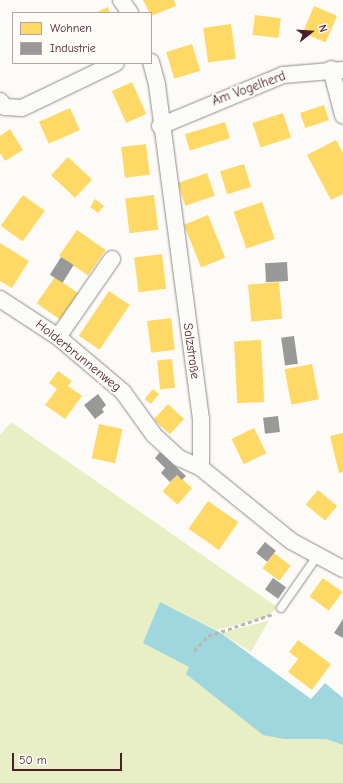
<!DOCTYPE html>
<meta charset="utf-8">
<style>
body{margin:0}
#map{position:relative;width:343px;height:783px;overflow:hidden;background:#fcfbf8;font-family:"Comic Neue",sans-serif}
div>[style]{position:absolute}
.green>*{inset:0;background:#e8efc4}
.water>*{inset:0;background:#a0d7df}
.homes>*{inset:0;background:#ffd966;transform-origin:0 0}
.industry>*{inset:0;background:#999;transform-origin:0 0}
.path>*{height:2.5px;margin-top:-1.25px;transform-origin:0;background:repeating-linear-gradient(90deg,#bbb6b6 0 4px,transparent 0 7px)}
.roads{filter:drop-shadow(0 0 1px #928a8b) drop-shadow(0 0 1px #928a8b)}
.lane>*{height:8px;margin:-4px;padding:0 4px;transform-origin:4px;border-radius:4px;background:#fbfbf9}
.street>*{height:16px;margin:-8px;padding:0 8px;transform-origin:8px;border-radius:8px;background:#fbfbf9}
span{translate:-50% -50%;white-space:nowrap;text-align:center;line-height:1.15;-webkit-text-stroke:4px #fdfcf7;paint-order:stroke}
.street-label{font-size:13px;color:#4a1f2b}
.legend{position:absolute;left:12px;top:12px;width:140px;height:52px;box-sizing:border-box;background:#fdfcf7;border:1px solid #b5a4a5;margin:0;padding:5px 7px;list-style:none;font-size:12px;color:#4a1f2b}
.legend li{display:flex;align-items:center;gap:8px;height:20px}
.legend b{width:20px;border:1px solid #b5a4a5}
.north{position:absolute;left:291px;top:12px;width:40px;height:40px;-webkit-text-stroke:3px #fdfcf7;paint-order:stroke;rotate:73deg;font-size:11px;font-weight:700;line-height:16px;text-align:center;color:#4a1f2b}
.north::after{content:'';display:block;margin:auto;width:14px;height:18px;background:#4a1f2b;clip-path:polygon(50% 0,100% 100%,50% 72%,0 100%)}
.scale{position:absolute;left:12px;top:753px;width:110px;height:18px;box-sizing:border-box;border:2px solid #4a1f2b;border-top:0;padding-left:5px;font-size:12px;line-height:14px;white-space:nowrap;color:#4a1f2b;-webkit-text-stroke:3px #fdfcf7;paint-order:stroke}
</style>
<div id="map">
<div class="green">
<i style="clip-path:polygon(11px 422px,277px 607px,267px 617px,216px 630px,160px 602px,189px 667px,306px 738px,326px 739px,343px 745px,343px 783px,0 783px,0 435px)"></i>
<i style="clip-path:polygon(269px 620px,251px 652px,221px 633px,260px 623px)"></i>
</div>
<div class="water">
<i style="clip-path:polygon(160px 602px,221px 633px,311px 699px,325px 683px,343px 698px,343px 745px,326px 739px,284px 739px,263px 735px,186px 674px,189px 667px,143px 643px)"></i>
</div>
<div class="homes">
<i style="clip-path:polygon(143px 0,174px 0,176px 6px,151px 16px)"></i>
<i style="left:314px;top:6px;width:25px;height:29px;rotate:23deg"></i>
<i style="clip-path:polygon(108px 7px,110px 13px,95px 13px)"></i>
<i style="left:255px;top:15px;width:26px;height:20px;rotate:7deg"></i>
<i style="left:231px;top:24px;width:35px;height:28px;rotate:82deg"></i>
<i style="left:192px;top:44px;width:28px;height:27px;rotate:73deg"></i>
<i style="left:132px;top:82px;width:35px;height:22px;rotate:66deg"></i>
<i style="left:324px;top:105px;width:16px;height:25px;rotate:72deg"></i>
<i style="left:70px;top:108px;width:24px;height:34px;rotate:66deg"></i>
<i style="left:283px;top:113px;width:26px;height:32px;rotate:72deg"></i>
<i style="left:225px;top:122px;width:17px;height:42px;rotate:73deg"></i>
<i style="clip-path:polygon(10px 129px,23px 150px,5px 161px,0 153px,0 136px)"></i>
<i style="clip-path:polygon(336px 140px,343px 153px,343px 194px,331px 200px,307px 155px)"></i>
<i style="left:146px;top:144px;width:31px;height:25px;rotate:83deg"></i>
<i style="left:68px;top:157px;width:33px;height:25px;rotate:43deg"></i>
<i style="left:244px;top:164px;width:24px;height:25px;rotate:73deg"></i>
<i style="left:207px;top:173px;width:24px;height:31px;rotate:71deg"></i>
<i style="left:23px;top:195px;width:27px;height:38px;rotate:36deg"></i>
<i style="left:154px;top:195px;width:35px;height:29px;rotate:83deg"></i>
<i style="clip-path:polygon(95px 199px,104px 206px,98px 213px,90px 207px)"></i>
<i style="left:262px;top:202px;width:39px;height:30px;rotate:71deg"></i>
<i style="left:208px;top:215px;width:46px;height:26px;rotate:68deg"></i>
<i style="left:77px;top:230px;width:35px;height:31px;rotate:35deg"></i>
<i style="clip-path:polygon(0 243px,29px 261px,12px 288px,0 281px)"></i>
<i style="left:162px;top:254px;width:35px;height:28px;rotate:83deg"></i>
<i style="left:55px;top:277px;width:29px;height:32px;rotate:35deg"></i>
<i style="left:279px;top:282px;width:37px;height:31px;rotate:85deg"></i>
<i style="left:109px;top:291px;width:25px;height:54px;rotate:34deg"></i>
<i style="left:171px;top:318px;width:32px;height:24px;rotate:83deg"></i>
<i style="left:261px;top:340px;width:62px;height:27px;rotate:87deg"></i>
<i style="left:172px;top:359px;width:29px;height:15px;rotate:84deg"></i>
<i style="left:312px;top:364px;width:36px;height:28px;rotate:79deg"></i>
<i style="clip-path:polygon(58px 371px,72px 381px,68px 386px,82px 396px,65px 419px,45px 405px,57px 389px,49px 383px)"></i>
<i style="left:153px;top:389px;width:8px;height:13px;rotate:40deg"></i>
<i style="left:168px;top:404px;width:22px;height:21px;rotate:43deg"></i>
<i style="left:99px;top:424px;width:24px;height:35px;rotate:12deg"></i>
<i style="left:254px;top:428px;width:28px;height:25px;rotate:64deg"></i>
<i style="clip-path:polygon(343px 433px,343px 472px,339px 473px,330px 436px)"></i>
<i style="left:177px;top:475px;width:20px;height:22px;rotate:41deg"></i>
<i style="left:318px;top:490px;width:25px;height:19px;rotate:40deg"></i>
<i style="left:208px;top:501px;width:37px;height:34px;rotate:35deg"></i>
<i style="left:274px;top:553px;width:21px;height:19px;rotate:37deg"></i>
<i style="left:323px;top:578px;width:24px;height:23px;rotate:36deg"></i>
<i style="clip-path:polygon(298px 640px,331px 664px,312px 690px,288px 672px,298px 659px,289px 652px)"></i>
</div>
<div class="industry">
<i style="left:61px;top:257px;width:15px;height:21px;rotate:32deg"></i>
<i style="left:287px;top:262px;width:19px;height:22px;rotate:87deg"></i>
<i style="left:294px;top:336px;width:28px;height:13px;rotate:82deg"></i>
<i style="clip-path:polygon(98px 394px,106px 405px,102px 409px,104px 412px,95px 419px,84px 405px)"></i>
<i style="left:278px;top:416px;width:16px;height:15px;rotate:83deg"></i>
<i style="clip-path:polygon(160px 452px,186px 476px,182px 480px,177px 475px,170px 482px,161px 473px,165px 468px,155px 458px)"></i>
<i style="left:265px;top:542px;width:14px;height:14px;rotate:39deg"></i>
<i style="left:273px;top:578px;width:16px;height:14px;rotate:35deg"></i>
<i style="clip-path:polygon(343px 619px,343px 638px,334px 633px)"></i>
</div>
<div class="path">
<i style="left:194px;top:651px;width:21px;rotate:-47deg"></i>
<i style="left:208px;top:636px;width:69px;rotate:-18.7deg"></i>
</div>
<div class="roads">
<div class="lane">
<i style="left:281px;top:608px;width:65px;rotate:-55.1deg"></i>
</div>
<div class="street">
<i style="left:121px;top:0;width:16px;rotate:55deg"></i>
<i style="left:151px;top:62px;width:24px;rotate:75deg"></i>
<i style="left:157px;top:85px;width:337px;rotate:82.5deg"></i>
<i style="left:201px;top:419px;width:49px;rotate:90deg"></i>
<i style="left:201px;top:468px;width:116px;rotate:39deg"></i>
<i style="left:291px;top:541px;width:59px;rotate:28.3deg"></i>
<i style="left:331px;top:69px;width:48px;rotate:75.4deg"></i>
<i style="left:0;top:101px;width:8px;rotate:50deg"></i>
<i style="left:5px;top:107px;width:17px;rotate:3deg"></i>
<i style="left:22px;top:108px;width:104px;rotate:-25.6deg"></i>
<i style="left:160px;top:126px;width:133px;rotate:-22.5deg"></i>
<i style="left:283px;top:75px;width:60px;rotate:-4.8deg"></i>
<i style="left:0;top:299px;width:69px;rotate:33.2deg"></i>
<i style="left:58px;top:337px;width:85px;rotate:40.2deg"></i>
<i style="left:123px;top:392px;width:53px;rotate:54.2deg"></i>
<i style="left:154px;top:435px;width:34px;rotate:43deg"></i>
<i style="left:179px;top:458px;width:24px;rotate:24deg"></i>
<i style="left:58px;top:337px;width:95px;rotate:-55.3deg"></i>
</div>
</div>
<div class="street-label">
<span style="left:249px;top:89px;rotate:-20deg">Am Vogelherd</span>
<span style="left:191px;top:351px;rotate:82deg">Salzstraße</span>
<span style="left:78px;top:356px;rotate:39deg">Holderbrunnenweg</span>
</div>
<ul class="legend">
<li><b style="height:11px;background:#ffd966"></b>Wohnen</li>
<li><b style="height:11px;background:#999"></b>Industrie</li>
</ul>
<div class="north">N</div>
<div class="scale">50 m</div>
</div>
